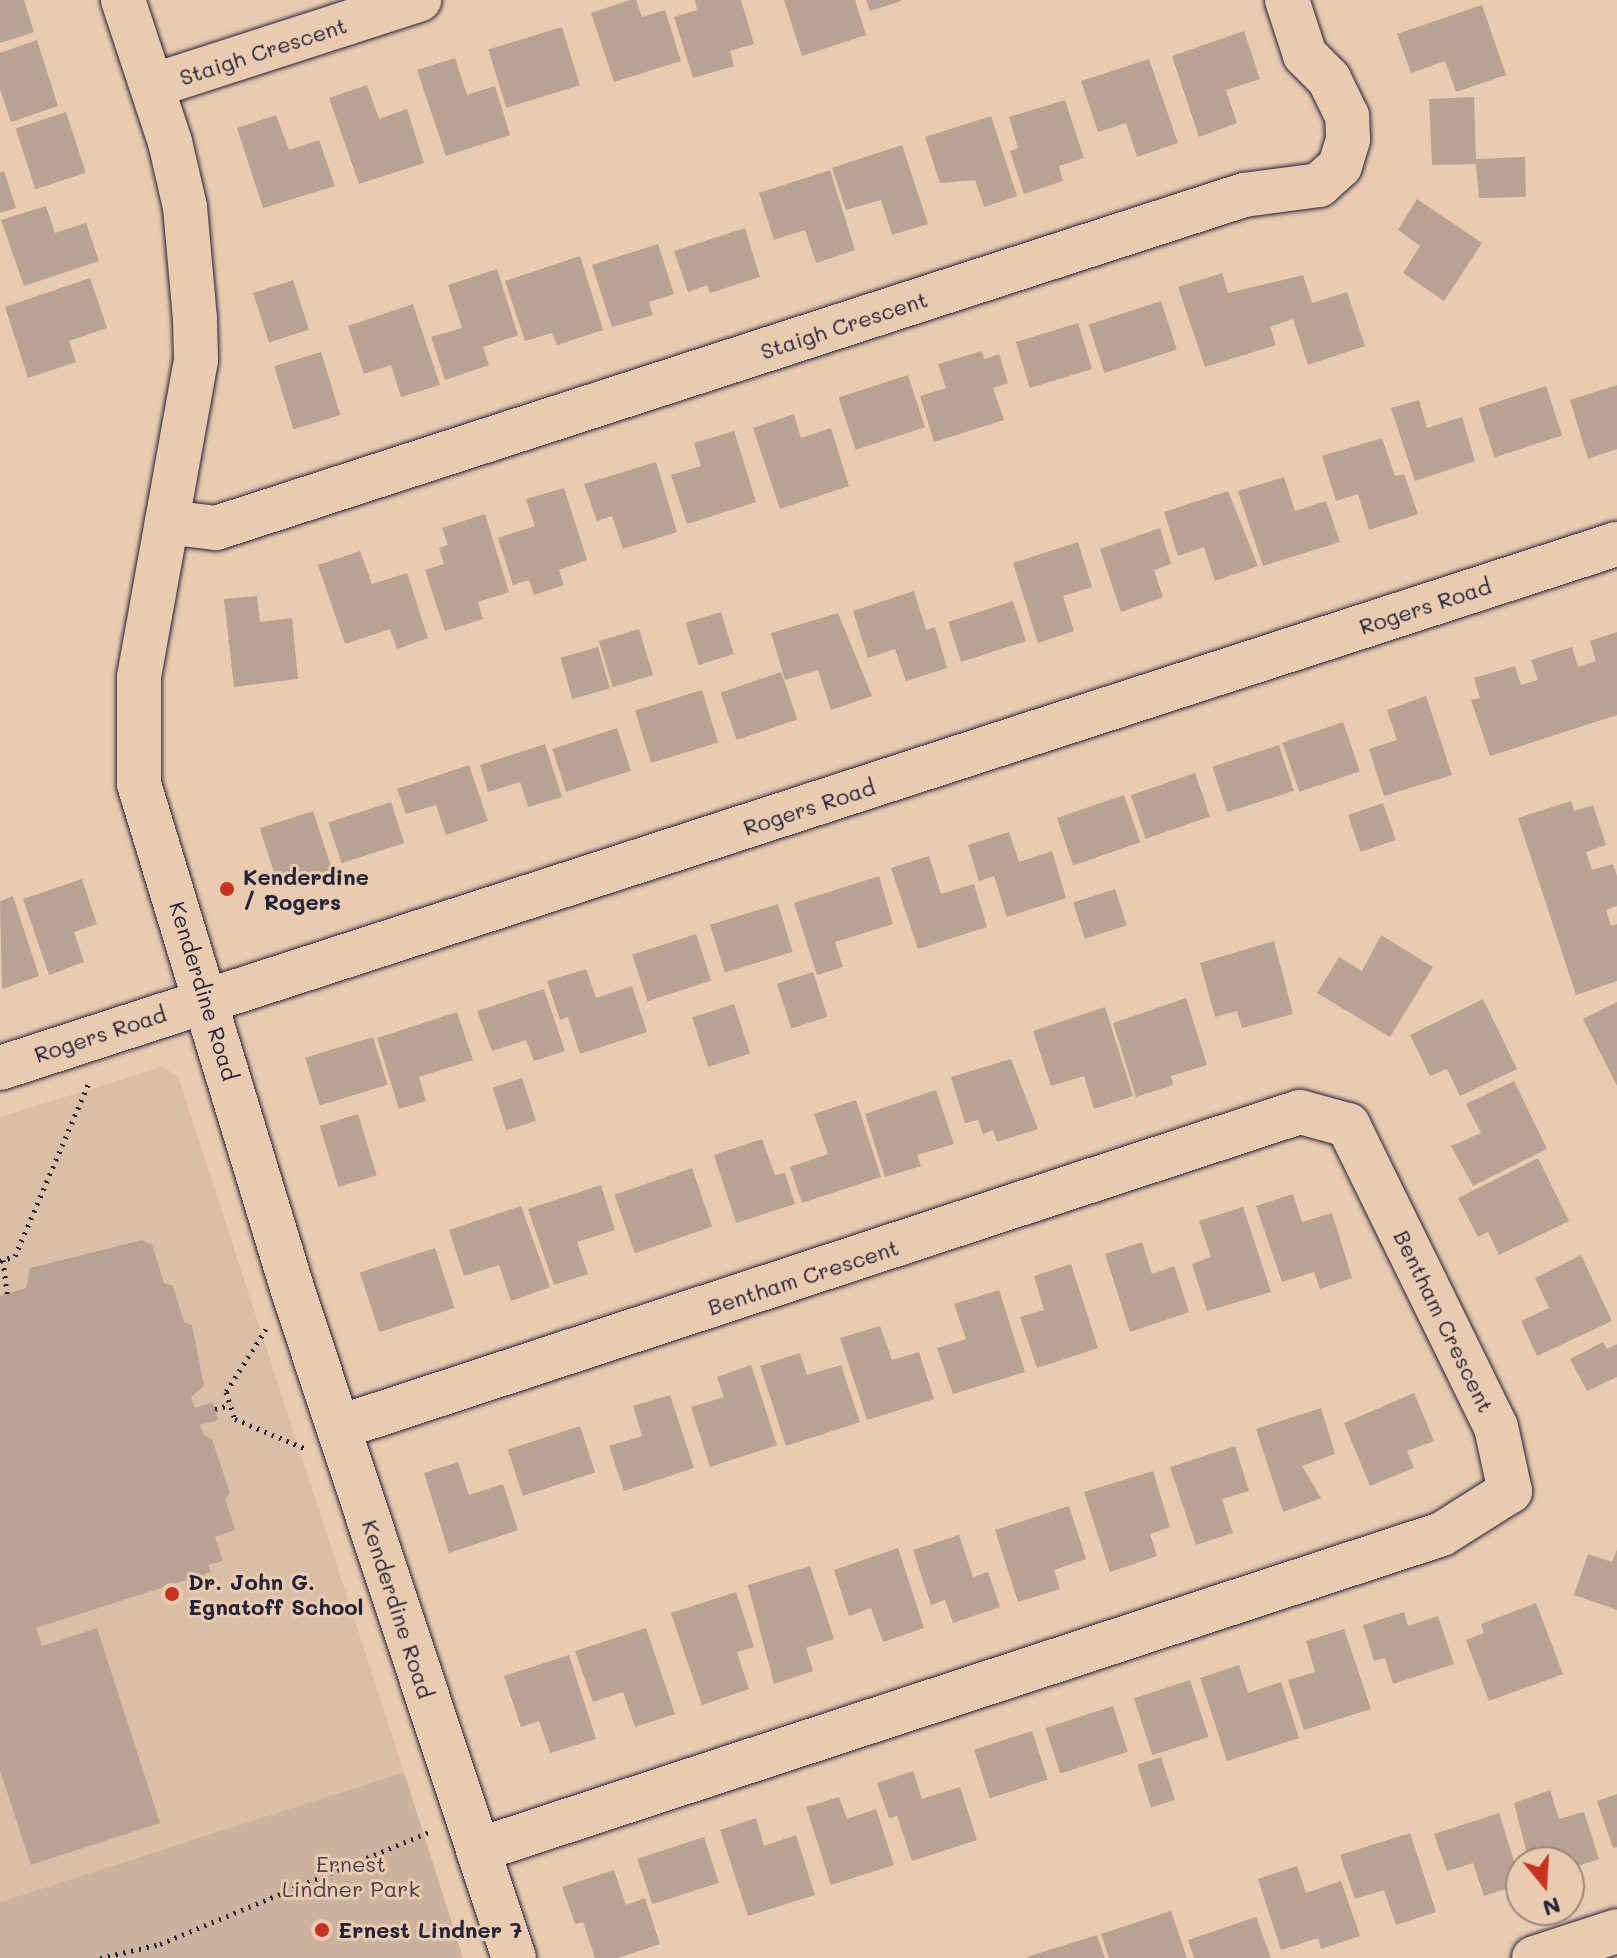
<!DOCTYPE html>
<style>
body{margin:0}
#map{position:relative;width:1617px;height:1958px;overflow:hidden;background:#e9ccb0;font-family:Mali,sans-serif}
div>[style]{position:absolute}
.built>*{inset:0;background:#dabfa7}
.green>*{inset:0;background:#ccb39f}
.building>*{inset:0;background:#b8a293;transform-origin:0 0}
.path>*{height:5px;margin-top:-2.5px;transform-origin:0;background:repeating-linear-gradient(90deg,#22223b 0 2px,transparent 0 8px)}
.roads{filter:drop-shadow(0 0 2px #22223b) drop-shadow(0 0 2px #22223b)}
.minor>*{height:44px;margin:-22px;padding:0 22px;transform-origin:22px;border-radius:22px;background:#e9ccb0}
.dots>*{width:22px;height:22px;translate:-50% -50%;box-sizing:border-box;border:4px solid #e9ccb0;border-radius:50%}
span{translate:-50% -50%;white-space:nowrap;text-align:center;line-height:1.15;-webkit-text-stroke:6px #e9ccb0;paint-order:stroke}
.street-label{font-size:22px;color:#22223b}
.poi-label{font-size:22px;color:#22223b;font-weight:700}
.left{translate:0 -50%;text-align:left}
.park-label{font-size:22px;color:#443f4f}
.north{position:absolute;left:1505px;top:1846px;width:80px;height:80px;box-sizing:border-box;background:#e9ccb0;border:2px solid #998881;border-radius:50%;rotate:162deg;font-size:22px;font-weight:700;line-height:32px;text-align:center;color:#22223b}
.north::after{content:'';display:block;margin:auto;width:28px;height:36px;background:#c8321e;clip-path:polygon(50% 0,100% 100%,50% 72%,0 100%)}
</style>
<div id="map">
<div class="built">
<i style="clip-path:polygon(162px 1067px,178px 1076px,404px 1772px,0 1902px,0 1117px)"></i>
</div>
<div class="green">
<i style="clip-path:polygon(404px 1772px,463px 1958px,0 1958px,0 1902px)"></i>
</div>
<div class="building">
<i style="clip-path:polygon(0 0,24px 0,34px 32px,0 43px)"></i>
<i style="clip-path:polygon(630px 0,636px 0,642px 17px,665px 10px,681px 61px,614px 82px,591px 13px)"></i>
<i style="clip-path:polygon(695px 0,741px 0,754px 44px,730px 51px,734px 66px,693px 78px,674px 17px,697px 10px)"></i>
<i style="clip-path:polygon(784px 0,855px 0,866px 35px,802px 56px)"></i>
<i style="clip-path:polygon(866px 0,901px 0,901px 1px,870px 11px)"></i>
<i style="clip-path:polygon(1482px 5px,1506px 75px,1456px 92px,1445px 61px,1411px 73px,1397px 34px)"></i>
<i style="left:562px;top:27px;width:61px;height:77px;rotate:73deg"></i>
<i style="clip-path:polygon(1244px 31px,1260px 79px,1226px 90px,1237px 123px,1199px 137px,1172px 56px)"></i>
<i style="clip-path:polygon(37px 40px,58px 106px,11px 122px,0 89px,0 53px)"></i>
<i style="clip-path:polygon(455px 58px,467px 95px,495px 86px,510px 135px,446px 156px,417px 70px)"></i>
<i style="clip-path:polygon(1149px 59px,1178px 143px,1137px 157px,1126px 123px,1098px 132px,1081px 81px)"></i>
<i style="clip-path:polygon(367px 85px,379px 119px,407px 109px,424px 163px,359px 184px,329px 98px)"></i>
<i style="clip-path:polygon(1474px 97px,1476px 159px,1525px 157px,1526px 197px,1479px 198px,1476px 164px,1432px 165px,1429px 99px)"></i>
<i style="clip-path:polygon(1065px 100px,1084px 158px,1059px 166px,1063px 181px,1024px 194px,1010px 151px,1018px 148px,1009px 117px)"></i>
<i style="left:66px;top:112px;width:64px;height:53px;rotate:72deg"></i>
<i style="clip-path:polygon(276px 115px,289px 150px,319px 140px,335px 186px,263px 208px,237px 128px)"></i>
<i style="clip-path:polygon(991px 116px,1017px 196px,984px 207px,975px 180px,940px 183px,925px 137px)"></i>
<i style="clip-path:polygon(902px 145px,928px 224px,892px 235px,881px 200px,846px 210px,832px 168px)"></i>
<i style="clip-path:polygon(830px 170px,855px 250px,816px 263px,805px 230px,774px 240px,759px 193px)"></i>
<i style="clip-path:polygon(4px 171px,16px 208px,0 213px,0 173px)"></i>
<i style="clip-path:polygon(1417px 199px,1482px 243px,1444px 301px,1403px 273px,1420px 246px,1398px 230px)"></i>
<i style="clip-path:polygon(46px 206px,55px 233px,86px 223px,99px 261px,24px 286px,1px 220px)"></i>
<i style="clip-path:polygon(745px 228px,760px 277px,710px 293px,707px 285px,688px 292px,674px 251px)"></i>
<i style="clip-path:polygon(658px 244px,674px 294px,649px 302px,653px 315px,612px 327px,592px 265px)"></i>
<i style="clip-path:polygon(580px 256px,603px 330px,557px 345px,552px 333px,525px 341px,505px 281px)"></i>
<i style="clip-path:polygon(497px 269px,518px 335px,483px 347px,489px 365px,445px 380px,431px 337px,462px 328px,448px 285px)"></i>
<i style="clip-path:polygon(1222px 273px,1228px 293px,1303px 275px,1312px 303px,1347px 292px,1365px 346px,1308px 365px,1293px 319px,1270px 327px,1276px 345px,1205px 367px,1178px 287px)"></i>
<i style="clip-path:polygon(90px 278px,107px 328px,69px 341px,76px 362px,28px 378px,5px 307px)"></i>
<i style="left:293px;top:280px;width:52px;height:42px;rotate:72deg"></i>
<i style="left:1161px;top:301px;width:51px;height:76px;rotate:72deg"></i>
<i style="clip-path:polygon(413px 304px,440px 385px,401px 397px,391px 365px,364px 374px,348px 326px)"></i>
<i style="left:1078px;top:323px;width:48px;height:65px;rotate:73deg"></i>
<i style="clip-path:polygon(982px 351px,984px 359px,999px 354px,1008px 383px,993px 388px,1004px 420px,934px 442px,920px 396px,946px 388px,938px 364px)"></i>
<i style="left:321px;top:352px;width:66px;height:49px;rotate:73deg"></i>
<i style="left:908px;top:375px;width:55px;height:73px;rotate:72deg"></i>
<i style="clip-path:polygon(1617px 385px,1617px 449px,1588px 459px,1570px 400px)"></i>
<i style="left:1546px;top:386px;width:52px;height:71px;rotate:72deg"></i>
<i style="clip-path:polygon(1419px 400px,1427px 428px,1462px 417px,1475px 461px,1415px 481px,1391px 408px)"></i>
<i style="clip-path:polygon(794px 414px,801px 438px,831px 428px,849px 486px,780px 509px,753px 428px)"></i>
<i style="clip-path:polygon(734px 431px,756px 502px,687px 524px,671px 475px,701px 466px,694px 443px)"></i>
<i style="clip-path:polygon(1382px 438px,1395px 476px,1404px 474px,1418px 514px,1369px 530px,1358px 494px,1336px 501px,1322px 456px)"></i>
<i style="clip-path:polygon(656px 462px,677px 532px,623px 549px,612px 516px,597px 521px,584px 484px)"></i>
<i style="clip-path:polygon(1284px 477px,1295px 511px,1326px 501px,1340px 542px,1263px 566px,1238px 491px)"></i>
<i style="clip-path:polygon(564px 488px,587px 560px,559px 570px,564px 585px,534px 595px,529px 580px,513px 585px,498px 538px,535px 526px,526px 499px)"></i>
<i style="clip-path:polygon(1228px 491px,1258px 566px,1215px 581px,1204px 547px,1178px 556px,1164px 512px)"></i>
<i style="clip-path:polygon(485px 514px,509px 592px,478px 602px,483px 619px,445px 631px,425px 570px,444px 564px,439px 548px,448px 545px,442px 528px)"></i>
<i style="clip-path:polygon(1160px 528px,1171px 564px,1154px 570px,1163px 597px,1121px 612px,1100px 549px)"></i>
<i style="clip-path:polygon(1078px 542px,1092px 587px,1063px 596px,1074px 631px,1038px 643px,1013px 563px)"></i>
<i style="clip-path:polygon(360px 551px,372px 584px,407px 573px,428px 638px,397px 649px,390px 629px,345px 644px,318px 565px)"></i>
<i style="clip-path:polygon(914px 591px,926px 630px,935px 627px,947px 668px,906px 681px,895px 649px,868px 658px,853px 611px)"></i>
<i style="clip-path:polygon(257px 596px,260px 622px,292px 618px,298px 679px,234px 687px,224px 599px)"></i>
<i style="left:1013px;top:601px;width:42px;height:68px;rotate:72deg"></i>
<i style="left:721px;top:612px;width:44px;height:37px;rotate:73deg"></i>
<i style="clip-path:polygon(838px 613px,872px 696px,831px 710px,818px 670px,785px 680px,771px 633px)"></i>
<i style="left:639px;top:629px;width:48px;height:42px;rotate:73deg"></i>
<i style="clip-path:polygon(1617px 632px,1617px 715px,1490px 756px,1471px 700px,1480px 698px,1474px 678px,1515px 666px,1521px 685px,1538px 680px,1531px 660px,1572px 647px,1578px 667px,1596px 661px,1590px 641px)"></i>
<i style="left:598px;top:647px;width:43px;height:39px;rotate:74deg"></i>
<i style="left:781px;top:672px;width:50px;height:64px;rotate:71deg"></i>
<i style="left:702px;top:690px;width:55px;height:70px;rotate:73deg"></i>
<i style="clip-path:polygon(1426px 696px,1452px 775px,1384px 796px,1369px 749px,1397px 740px,1387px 710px)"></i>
<i style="left:1343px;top:722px;width:52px;height:64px;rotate:71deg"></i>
<i style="left:617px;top:728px;width:45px;height:68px;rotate:72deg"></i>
<i style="clip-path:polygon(545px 744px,562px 797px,528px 807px,520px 782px,488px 792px,480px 765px)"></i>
<i style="left:1279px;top:745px;width:48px;height:70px;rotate:72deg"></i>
<i style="clip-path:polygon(469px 765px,488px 821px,446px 835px,436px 805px,406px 814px,397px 789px)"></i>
<i style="left:1195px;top:773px;width:46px;height:68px;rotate:71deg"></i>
<i style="left:1124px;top:795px;width:50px;height:71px;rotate:71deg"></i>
<i style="clip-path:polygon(1571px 801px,1574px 811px,1593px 805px,1606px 845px,1586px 852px,1592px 870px,1613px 864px,1617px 876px,1617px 906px,1606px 910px,1611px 926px,1617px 924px,1617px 981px,1576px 995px,1518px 818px)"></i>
<i style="left:391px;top:802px;width:43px;height:66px;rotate:72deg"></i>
<i style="left:1383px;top:803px;width:39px;height:37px;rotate:71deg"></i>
<i style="left:313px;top:811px;width:62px;height:56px;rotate:72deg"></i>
<i style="clip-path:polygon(1009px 832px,1019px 862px,1052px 851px,1066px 898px,1007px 917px,994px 876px,979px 881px,968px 845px)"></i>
<i style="clip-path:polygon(929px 856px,941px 894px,974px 884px,987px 927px,918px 949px,891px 868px)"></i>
<i style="clip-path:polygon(879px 876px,893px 924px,835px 942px,843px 967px,817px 975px,794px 903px)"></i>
<i style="clip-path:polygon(82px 879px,97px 924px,74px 932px,84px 962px,49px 975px,23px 899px)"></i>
<i style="left:1115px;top:889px;width:38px;height:44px;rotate:72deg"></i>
<i style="clip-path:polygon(13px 896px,39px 976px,2px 989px,0 901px)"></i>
<i style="left:778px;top:904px;width:50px;height:71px;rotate:73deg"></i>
<i style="left:696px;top:934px;width:49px;height:67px;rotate:72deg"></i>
<i style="clip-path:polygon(1381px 935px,1433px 967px,1390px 1037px,1317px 993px,1339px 957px,1362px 971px)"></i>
<i style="clip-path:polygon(1274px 941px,1293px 1014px,1242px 1028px,1237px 1011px,1215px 1017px,1200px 963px)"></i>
<i style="clip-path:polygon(586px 969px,596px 998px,632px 986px,647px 1032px,580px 1054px,568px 1017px,560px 1020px,547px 981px)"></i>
<i style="left:813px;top:972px;width:47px;height:38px;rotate:72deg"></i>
<i style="clip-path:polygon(544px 989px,565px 1051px,534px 1061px,526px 1040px,492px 1051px,477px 1011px)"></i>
<i style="clip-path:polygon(1186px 998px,1207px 1065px,1171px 1076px,1173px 1085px,1136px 1097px,1113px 1023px)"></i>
<i style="clip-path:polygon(1483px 999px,1517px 1069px,1460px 1096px,1447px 1069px,1430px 1076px,1410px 1035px)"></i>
<i style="clip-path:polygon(1617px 1002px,1617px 1086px,1583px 1019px)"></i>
<i style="left:734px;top:1004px;width:52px;height:44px;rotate:72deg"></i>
<i style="clip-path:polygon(1105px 1007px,1133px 1096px,1094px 1109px,1084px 1076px,1051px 1086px,1033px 1031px)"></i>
<i style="clip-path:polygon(457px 1012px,473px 1060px,419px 1077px,426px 1101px,399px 1109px,377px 1038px)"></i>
<i style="left:373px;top:1037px;width:50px;height:71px;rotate:73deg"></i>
<i style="clip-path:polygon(1011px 1059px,1038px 1129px,997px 1142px,993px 1130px,983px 1134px,978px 1120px,965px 1123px,951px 1077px)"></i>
<i style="left:522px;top:1078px;width:45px;height:31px;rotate:72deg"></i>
<i style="clip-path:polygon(1514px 1081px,1547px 1149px,1473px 1186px,1451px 1146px,1481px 1133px,1466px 1104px)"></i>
<i style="clip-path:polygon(936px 1090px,954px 1144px,917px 1155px,921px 1166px,885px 1177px,865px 1114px)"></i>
<i style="clip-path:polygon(856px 1100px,881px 1177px,802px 1203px,790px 1167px,828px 1154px,814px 1114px)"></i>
<i style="left:358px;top:1114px;width:64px;height:40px;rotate:73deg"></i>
<i style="clip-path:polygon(762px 1139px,775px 1175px,785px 1173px,795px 1204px,736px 1223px,714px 1155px)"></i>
<i style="clip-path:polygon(1538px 1158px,1569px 1221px,1499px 1255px,1488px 1232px,1478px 1237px,1458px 1198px)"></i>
<i style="left:692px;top:1168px;width:62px;height:82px;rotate:71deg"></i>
<i style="clip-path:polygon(601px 1185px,615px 1230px,577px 1242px,588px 1274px,554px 1285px,528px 1209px)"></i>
<i style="clip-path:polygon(1293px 1194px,1302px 1222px,1332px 1213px,1352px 1278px,1320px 1289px,1314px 1272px,1282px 1282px,1256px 1206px)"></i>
<i style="clip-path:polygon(521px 1206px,550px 1287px,511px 1301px,499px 1265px,464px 1276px,449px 1230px)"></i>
<i style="clip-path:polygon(1243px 1207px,1271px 1292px,1207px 1311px,1192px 1264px,1211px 1257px,1199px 1221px)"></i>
<i style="clip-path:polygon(142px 1240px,152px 1245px,164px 1283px,173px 1286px,184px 1322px,192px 1325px,204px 1386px,191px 1397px,195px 1408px,213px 1402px,218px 1420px,200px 1425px,204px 1435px,212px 1439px,230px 1493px,225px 1499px,235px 1530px,215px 1537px,223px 1561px,208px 1565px,211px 1572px,36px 1628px,42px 1646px,97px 1628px,160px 1823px,31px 1865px,0 1770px,0 1296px,26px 1288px,30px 1268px)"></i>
<i style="clip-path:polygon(1142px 1242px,1152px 1274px,1174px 1266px,1189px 1312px,1130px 1332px,1105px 1254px)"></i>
<i style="left:435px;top:1248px;width:63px;height:79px;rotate:72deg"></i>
<i style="clip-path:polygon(1581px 1255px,1612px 1321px,1537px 1356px,1521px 1321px,1549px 1308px,1535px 1278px)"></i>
<i style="clip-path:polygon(1071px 1264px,1098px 1348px,1037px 1368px,1020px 1317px,1044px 1310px,1034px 1276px)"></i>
<i style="clip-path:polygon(999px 1290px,1025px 1372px,953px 1394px,937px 1348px,966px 1339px,954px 1304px)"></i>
<i style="clip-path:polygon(880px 1326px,892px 1360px,919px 1352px,934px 1399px,867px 1420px,840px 1338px)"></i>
<i style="clip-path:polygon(1603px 1342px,1607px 1349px,1617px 1344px,1617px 1377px,1587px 1391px,1570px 1359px)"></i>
<i style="clip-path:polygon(800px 1353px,807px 1375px,841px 1365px,860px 1422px,786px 1446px,760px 1366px)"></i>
<i style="clip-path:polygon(751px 1365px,777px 1445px,710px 1467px,691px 1407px,724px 1397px,717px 1377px)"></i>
<i style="clip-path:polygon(1414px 1393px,1434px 1441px,1407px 1451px,1414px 1468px,1370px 1486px,1344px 1423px)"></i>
<i style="clip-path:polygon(670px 1395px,694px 1468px,624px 1491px,609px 1446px,642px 1436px,633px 1406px)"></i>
<i style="clip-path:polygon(1321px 1408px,1335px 1454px,1302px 1466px,1321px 1498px,1283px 1512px,1256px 1429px)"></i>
<i style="left:580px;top:1426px;width:49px;height:76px;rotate:72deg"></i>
<i style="clip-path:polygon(1235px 1446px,1249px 1491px,1222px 1499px,1233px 1533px,1196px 1545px,1170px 1467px)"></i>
<i style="clip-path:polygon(458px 1462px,469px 1495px,503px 1484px,518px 1530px,449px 1553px,424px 1473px)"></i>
<i style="clip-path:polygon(1153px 1471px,1170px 1527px,1150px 1534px,1157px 1556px,1110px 1572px,1084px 1492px)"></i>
<i style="clip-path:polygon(1069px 1506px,1086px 1559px,1054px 1570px,1060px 1589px,1018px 1602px,995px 1530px)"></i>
<i style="clip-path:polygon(959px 1535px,973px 1577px,988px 1572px,1000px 1607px,953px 1623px,945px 1600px,931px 1605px,913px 1550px)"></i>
<i style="clip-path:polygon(898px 1548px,924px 1628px,883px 1642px,871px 1608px,849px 1616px,834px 1570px)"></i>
<i style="clip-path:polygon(1617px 1549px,1617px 1610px,1574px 1595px,1588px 1554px,1612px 1562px)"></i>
<i style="clip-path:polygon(810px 1566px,834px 1639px,806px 1648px,813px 1671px,774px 1684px,748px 1585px)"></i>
<i style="clip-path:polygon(736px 1592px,754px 1647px,737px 1652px,749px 1689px,702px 1705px,671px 1613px)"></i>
<i style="clip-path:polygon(1536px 1603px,1563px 1674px,1489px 1701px,1466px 1640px,1484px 1633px,1481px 1624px)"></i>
<i style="clip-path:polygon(1404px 1612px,1408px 1626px,1438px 1616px,1454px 1664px,1393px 1684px,1385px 1658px,1374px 1661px,1363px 1625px)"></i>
<i style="clip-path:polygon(646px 1628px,675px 1714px,635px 1727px,623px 1692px,593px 1702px,575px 1651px)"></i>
<i style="clip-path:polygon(1344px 1629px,1371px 1709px,1304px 1730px,1288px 1680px,1315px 1672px,1306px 1641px)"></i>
<i style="clip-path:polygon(569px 1655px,596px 1739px,550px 1753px,539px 1721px,521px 1727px,504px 1676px)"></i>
<i style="clip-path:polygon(1239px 1665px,1248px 1693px,1281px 1682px,1299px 1738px,1227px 1761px,1200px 1678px)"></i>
<i style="left:1190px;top:1680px;width:60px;height:59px;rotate:72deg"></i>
<i style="left:1113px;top:1706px;width:48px;height:71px;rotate:72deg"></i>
<i style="left:1032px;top:1731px;width:51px;height:61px;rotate:72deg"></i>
<i style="left:1161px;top:1757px;width:45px;height:25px;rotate:72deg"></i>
<i style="clip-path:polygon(913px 1771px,922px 1799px,960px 1787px,977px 1840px,912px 1861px,897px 1816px,889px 1818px,877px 1783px)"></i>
<i style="clip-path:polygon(1550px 1790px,1559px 1819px,1584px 1812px,1599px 1859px,1569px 1869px,1569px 1862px,1529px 1862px,1514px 1803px)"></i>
<i style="clip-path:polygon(1617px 1794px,1617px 1847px,1613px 1848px,1597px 1801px)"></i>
<i style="clip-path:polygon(839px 1797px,847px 1819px,876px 1809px,894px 1865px,831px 1885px,806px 1807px)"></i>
<i style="clip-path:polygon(1499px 1813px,1521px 1884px,1484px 1896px,1473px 1863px,1447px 1871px,1434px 1834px)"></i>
<i style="clip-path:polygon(756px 1818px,764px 1846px,796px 1835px,815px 1895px,748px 1916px,720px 1830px)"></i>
<i style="clip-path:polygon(1410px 1833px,1436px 1912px,1396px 1925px,1384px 1890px,1355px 1899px,1340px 1855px)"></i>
<i style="left:704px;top:1837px;width:48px;height:70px;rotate:72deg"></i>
<i style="clip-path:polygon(1297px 1866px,1306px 1893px,1341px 1881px,1360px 1936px,1321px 1949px,1318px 1938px,1281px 1950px,1258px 1879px)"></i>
<i style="clip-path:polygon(614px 1870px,626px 1905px,645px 1898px,660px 1944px,618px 1958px,595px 1958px,583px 1922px,575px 1924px,562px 1887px)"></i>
<i style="clip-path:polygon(1171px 1911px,1187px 1958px,1109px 1958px,1101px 1934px)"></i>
<i style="clip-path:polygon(1256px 1917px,1271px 1958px,1194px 1958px,1188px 1940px)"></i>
<i style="clip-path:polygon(1097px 1935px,1105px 1958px,1027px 1958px,1027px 1957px)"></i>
</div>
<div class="path">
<i style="left:3px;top:1260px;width:34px;rotate:83deg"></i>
<i style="left:0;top:1261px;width:16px;rotate:-18deg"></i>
<i style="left:15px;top:1256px;width:191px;rotate:-66.9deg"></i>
<i style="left:266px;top:1329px;width:75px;rotate:122.4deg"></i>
<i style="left:226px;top:1392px;width:28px;rotate:72deg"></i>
<i style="left:235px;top:1419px;width:75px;rotate:22.8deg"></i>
<i style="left:215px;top:1409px;width:16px;rotate:-15deg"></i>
<i style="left:100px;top:1958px;width:62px;rotate:-13.1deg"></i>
<i style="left:160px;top:1944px;width:294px;rotate:-22.6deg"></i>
</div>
<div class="roads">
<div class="minor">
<i style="left:123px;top:0;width:150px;rotate:71.7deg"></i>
<i style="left:170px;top:142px;width:67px;rotate:77deg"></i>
<i style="left:185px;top:207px;width:111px;rotate:84.9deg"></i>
<i style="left:195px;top:318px;width:42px;rotate:88.6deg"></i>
<i style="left:196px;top:360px;width:322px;rotate:100.2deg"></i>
<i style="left:139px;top:677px;width:107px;rotate:90deg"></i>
<i style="left:139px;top:784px;width:530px;rotate:73.1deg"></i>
<i style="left:293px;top:1291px;width:703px;rotate:71.67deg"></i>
<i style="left:152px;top:86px;width:281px;rotate:-17.9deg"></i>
<i style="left:167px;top:522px;width:49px;rotate:7deg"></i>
<i style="left:216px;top:528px;width:1081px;rotate:-17.95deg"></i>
<i style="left:1244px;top:195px;width:76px;rotate:-7.6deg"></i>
<i style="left:1319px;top:185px;width:28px;rotate:-42deg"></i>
<i style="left:1340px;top:166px;width:28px;rotate:-73deg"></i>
<i style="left:1348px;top:139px;width:23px;rotate:-92deg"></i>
<i style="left:1347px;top:116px;width:41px;rotate:-115.9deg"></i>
<i style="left:1329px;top:79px;width:34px;rotate:-135deg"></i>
<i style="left:1305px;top:55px;width:58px;rotate:-108.1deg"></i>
<i style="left:0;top:1068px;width:1700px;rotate:-17.96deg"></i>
<i style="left:340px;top:1427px;width:1010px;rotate:-18.17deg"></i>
<i style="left:1300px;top:1112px;width:50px;rotate:15.2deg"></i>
<i style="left:1348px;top:1125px;width:336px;rotate:63.9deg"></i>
<i style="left:1496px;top:1427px;width:66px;rotate:77.7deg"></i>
<i style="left:1510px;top:1491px;width:80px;rotate:147.7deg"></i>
<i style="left:1442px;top:1534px;width:1014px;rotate:161.85deg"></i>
<i style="left:1534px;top:1958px;width:87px;rotate:-18deg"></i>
</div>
</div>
<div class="dots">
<i style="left:227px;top:889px;background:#c8321e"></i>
<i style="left:172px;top:1594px;background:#c8321e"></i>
<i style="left:322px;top:1930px;background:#c8321e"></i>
</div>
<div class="street-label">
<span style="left:263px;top:51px;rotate:-18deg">Staigh Crescent</span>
<span style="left:844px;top:325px;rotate:-18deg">Staigh Crescent</span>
<span style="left:1425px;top:606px;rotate:-18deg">Rogers Road</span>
<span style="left:809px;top:807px;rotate:-18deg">Rogers Road</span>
<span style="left:204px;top:991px;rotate:73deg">Kenderdine Road</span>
<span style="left:100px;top:1034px;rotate:-18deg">Rogers Road</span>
<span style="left:803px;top:1277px;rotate:-18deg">Bentham Crescent</span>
<span style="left:1444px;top:1321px;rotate:64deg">Bentham Crescent</span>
<span style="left:398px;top:1609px;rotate:72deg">Kenderdine Road</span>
</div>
<div class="poi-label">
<span class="left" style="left:243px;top:889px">Kenderdine<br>/ Rogers</span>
<span class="left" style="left:188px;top:1594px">Dr. John G.<br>Egnatoff School</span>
<span class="left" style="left:338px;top:1930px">Ernest Lindner 7</span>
</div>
<div class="park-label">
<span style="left:351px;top:1876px">Ernest<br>Lindner Park</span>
</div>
<div class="north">N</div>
</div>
